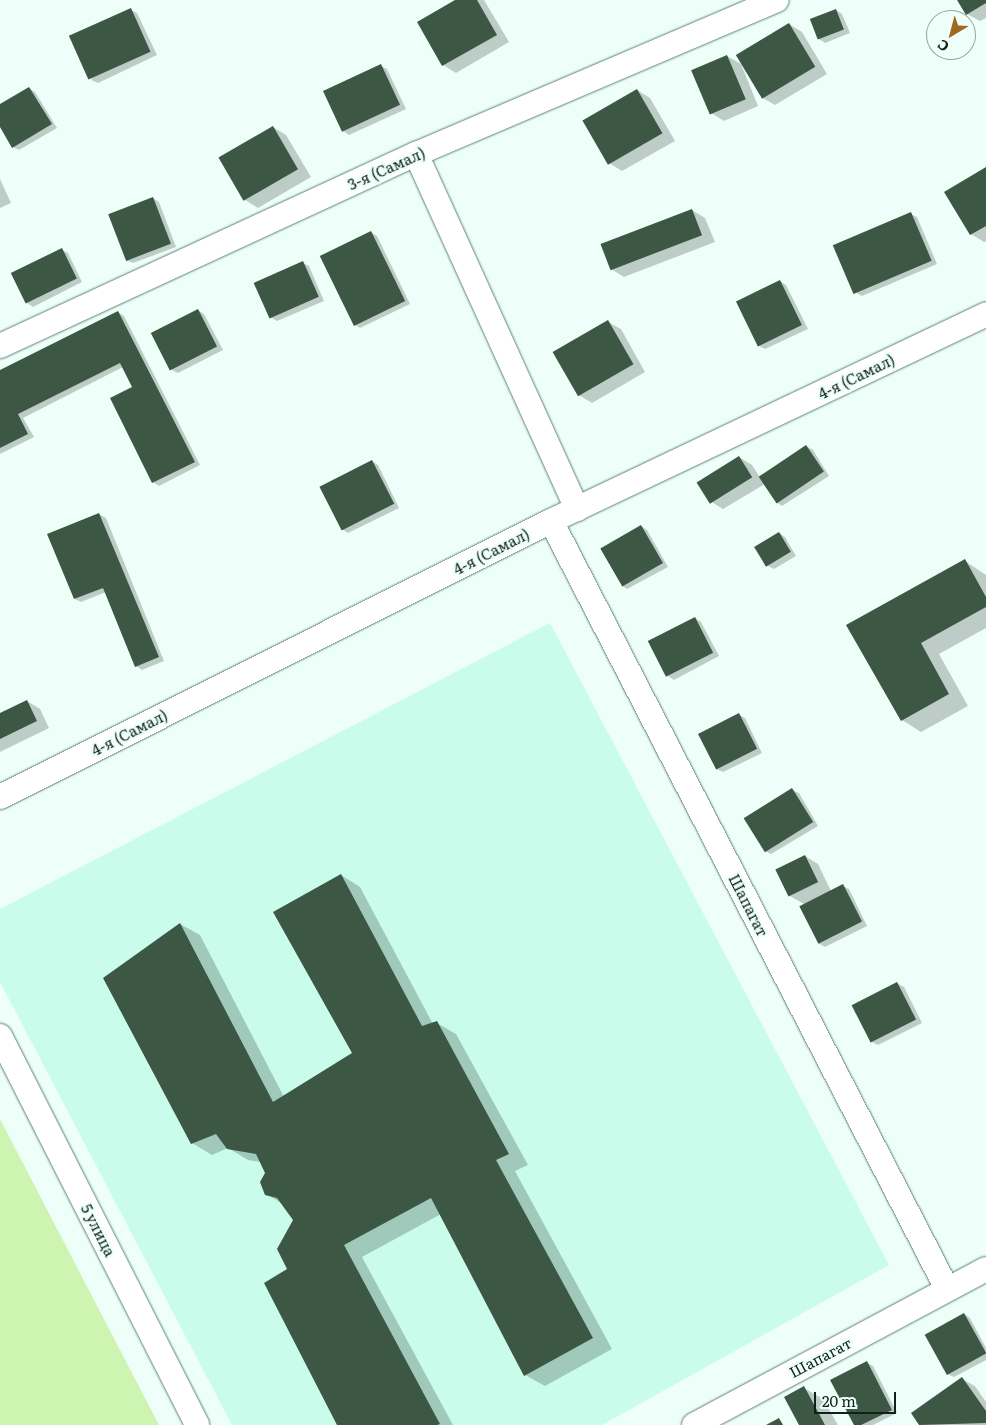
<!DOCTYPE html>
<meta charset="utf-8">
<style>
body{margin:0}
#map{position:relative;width:986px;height:1425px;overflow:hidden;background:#eefff9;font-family:Literata,serif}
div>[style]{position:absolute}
.built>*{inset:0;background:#c9fceb}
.green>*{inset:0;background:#cef4b1}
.shadow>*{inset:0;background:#0003}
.building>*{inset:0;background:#3c5743;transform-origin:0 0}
.roads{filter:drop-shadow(0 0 1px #5c8275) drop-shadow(0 0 1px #5c8275)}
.minor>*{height:24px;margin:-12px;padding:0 12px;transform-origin:12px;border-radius:12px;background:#fff}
span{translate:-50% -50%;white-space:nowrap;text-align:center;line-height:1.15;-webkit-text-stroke:5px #eefff9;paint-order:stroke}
.street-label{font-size:15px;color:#11201c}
.north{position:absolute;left:926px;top:10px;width:50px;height:50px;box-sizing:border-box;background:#eefff9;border:1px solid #96a6a1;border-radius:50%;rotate:217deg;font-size:14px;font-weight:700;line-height:20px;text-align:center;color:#11201c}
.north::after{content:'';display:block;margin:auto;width:18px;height:22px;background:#9d6a20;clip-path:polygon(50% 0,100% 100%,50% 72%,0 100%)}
.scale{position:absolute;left:814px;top:1392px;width:82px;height:22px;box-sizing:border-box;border:2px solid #11201c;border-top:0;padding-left:6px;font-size:15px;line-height:18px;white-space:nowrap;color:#11201c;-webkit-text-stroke:4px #eefff9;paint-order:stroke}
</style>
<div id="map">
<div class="built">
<i style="clip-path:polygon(550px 623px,889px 1265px,602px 1425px,232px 1425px,0 982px,0 909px)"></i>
</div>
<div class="green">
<i style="clip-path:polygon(0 1119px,159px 1425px,0 1425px)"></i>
</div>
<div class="shadow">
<i style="clip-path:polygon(457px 0,484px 0,509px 42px,456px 73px,443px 65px)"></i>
<i style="clip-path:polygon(959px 0,986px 0,986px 18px,980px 21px,967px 14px)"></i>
<i style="clip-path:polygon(131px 10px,137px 13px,157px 55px,98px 83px,91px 80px)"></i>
<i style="clip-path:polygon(836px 10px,842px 14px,850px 33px,825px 43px,819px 39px)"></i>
<i style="clip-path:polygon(789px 24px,802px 32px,827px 74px,775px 105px,761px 97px)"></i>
<i style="clip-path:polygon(727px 56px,741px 64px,758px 106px,724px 121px,711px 113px)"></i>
<i style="clip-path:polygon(381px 66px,387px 69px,406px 109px,349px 135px,343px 131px)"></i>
<i style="clip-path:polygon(29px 88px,35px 92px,57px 128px,19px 150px,13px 147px,0 125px,0 105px)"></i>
<i style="clip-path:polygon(637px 90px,650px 98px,675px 141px,622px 171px,609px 163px)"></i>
<i style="clip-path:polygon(273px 127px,286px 135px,311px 177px,258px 208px,245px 200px)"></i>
<i style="clip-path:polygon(986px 169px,986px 241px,984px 242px,971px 234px)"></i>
<i style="clip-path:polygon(0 179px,11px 203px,0 208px)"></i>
<i style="clip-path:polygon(153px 198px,159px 202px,176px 247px,133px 263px,126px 260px)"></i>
<i style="clip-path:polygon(692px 210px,705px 218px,715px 242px,624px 277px,611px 269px)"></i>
<i style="clip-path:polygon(911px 214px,917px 217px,937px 264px,862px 296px,855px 292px)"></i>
<i style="clip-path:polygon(371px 232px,377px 236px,410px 304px,360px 328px,354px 324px)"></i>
<i style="clip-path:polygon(62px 250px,68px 253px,82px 282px,33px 307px,27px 303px)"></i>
<i style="clip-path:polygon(303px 263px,309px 266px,324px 301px,277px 321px,270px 317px,255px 283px)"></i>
<i style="clip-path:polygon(780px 281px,786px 285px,808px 329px,765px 349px,759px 346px)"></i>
<i style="clip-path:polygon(198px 310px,204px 314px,223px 350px,178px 373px,172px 370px)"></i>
<i style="clip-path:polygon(118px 312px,124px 316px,200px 465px,159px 486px,153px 482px,134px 387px,123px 367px,23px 418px,34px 437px,0 454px,0 371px)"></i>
<i style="clip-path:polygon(608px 322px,621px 329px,645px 372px,592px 403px,579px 395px)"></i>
<i style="clip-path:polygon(806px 446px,813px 450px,829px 476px,782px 506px,776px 502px,765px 484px,723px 509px,710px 501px,739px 457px,752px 465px,759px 476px)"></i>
<i style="clip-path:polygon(372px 461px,378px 465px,399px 508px,348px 533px,342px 529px)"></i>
<i style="clip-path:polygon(99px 514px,106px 518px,164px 661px,142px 670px,136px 666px,106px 592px,81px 602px,75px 599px)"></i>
<i style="clip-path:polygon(641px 526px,647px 530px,668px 567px,627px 589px,621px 585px)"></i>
<i style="clip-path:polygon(779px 533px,785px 537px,796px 556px,774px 569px,768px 566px)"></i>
<i style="clip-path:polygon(965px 561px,986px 575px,986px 628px,939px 654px,968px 706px,921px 732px,902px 720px,848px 626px)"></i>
<i style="clip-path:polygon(695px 618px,701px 622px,719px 656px,674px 680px,668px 676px)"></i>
<i style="clip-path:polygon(27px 701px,40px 709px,49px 728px,0 752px,0 714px)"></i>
<i style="clip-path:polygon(739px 715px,745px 718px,762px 753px,723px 772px,717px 769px)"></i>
<i style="clip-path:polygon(792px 790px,799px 793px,818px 826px,771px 854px,765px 851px)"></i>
<i style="clip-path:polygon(805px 856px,818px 864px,831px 891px,843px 886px,849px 889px,867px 926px,825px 947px,818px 943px,804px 904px,790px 896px)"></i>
<i style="clip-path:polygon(341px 875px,360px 887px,433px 1024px,437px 1023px,456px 1034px,528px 1165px,515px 1171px,612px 1349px,545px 1386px,525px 1375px,441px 1214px,362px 1257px,453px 1425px,339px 1425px,288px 1269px,294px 1220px,283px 1204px,266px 1194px,267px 1173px,261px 1162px,248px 1160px,228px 1148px,212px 1155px,192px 1143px,180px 924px,200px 935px,284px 1097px,354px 1054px)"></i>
<i style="clip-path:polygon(897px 983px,904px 987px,922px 1023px,878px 1045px,872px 1042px)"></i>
<i style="clip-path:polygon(964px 1314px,970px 1318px,986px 1348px,986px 1360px,954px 1377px,947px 1374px)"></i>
<i style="clip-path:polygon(867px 1363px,873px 1366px,897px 1413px,873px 1425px,855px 1425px)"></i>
<i style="clip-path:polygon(962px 1379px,975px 1386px,986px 1402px,986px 1425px,920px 1425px,912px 1414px)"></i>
<i style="clip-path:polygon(804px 1388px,823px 1399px,838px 1425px,800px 1425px)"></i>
</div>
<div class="building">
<i style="clip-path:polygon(455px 0,477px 0,497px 35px,442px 66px,417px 22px)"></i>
<i style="clip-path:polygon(957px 0,986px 0,986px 3px,966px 15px)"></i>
<i style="left:131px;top:8px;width:48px;height:68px;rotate:66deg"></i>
<i style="left:836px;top:9px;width:22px;height:28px;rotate:69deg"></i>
<i style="left:789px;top:23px;width:51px;height:62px;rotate:59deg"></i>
<i style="left:727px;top:55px;width:48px;height:39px;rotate:67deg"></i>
<i style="left:381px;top:64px;width:45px;height:64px;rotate:65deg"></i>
<i style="clip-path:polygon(29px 87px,52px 124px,12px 148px,0 127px,0 104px)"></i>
<i style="left:637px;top:89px;width:51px;height:63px;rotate:60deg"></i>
<i style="left:273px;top:126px;width:50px;height:63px;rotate:60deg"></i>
<i style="clip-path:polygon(986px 167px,986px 226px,970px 235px,944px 192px)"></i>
<i style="left:153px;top:197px;width:50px;height:48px;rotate:69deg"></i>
<i style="left:692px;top:209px;width:28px;height:98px;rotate:69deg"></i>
<i style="left:911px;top:212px;width:53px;height:85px;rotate:67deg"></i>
<i style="left:371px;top:231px;width:78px;height:57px;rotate:64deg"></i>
<i style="left:62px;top:248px;width:34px;height:57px;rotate:64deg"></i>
<i style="left:303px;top:261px;width:39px;height:54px;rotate:66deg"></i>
<i style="left:780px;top:280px;width:50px;height:49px;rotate:64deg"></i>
<i style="left:198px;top:309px;width:42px;height:53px;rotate:63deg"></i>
<i style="clip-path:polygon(118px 311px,195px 462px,152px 483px,110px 398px,132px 387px,120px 363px,18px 414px,28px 434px,0 448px,0 370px)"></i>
<i style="left:608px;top:320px;width:51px;height:64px;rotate:60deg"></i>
<i style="left:806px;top:445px;width:32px;height:57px;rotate:56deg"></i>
<i style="left:739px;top:456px;width:25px;height:50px;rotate:58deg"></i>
<i style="left:372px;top:460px;width:49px;height:59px;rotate:63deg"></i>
<i style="clip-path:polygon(99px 513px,159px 657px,135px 667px,103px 588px,74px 599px,47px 534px)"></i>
<i style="left:641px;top:525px;width:44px;height:47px;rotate:60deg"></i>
<i style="left:779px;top:532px;width:23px;height:29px;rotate:59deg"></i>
<i style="clip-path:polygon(965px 559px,986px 597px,986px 607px,921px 643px,949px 694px,901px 721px,846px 625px)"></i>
<i style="left:695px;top:617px;width:40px;height:53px;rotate:63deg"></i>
<i style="clip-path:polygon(27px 700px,37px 721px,0 739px,0 713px)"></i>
<i style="left:739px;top:713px;width:40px;height:46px;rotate:63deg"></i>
<i style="left:792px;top:788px;width:40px;height:57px;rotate:58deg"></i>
<i style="left:805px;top:855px;width:30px;height:33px;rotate:64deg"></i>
<i style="clip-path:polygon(341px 874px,422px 1026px,437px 1021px,509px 1154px,496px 1160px,593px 1338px,524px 1376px,431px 1198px,344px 1245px,440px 1424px,437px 1425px,337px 1425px,264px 1283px,287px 1269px,277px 1249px,293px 1220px,277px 1198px,265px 1195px,260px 1182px,265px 1173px,256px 1154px,227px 1149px,216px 1134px,191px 1144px,103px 978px,180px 923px,273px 1102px,352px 1053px,273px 912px)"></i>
<i style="left:843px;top:884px;width:42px;height:49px;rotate:63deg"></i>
<i style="left:897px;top:982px;width:42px;height:51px;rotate:63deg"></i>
<i style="left:964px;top:1313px;width:46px;height:45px;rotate:61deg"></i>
<i style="clip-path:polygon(867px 1361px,892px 1410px,861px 1425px,854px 1425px,830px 1380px)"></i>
<i style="clip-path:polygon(962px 1377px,986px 1411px,986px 1423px,919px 1425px,911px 1413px)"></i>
<i style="clip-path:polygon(804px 1386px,825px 1425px,799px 1425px,784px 1397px)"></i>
<i style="clip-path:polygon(779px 1418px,783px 1425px,766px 1425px)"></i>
</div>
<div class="roads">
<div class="minor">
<i style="left:416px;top:154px;width:390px;rotate:65.6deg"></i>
<i style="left:0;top:346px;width:458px;rotate:-24.8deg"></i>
<i style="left:416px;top:154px;width:392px;rotate:-23.1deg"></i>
<i style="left:551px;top:521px;width:864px;rotate:62.72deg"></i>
<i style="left:0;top:797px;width:616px;rotate:-26.61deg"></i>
<i style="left:551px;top:521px;width:482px;rotate:-25.4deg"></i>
<i style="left:0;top:1036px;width:436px;rotate:63.1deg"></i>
<i style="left:694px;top:1425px;width:331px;rotate:-28.1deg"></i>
</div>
</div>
<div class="street-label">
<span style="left:386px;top:168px;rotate:-24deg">3-я (Самал)</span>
<span style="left:856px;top:376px;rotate:-26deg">4-я (Самал)</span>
<span style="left:491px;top:551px;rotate:-27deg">4-я (Самал)</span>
<span style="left:129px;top:732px;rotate:-27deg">4-я (Самал)</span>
<span style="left:749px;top:905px;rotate:63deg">Шапагат</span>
<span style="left:99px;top:1230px;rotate:63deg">5 улица</span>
<span style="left:820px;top:1357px;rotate:-28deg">Шапагат</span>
</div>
<div class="north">С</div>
<div class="scale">20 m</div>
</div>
